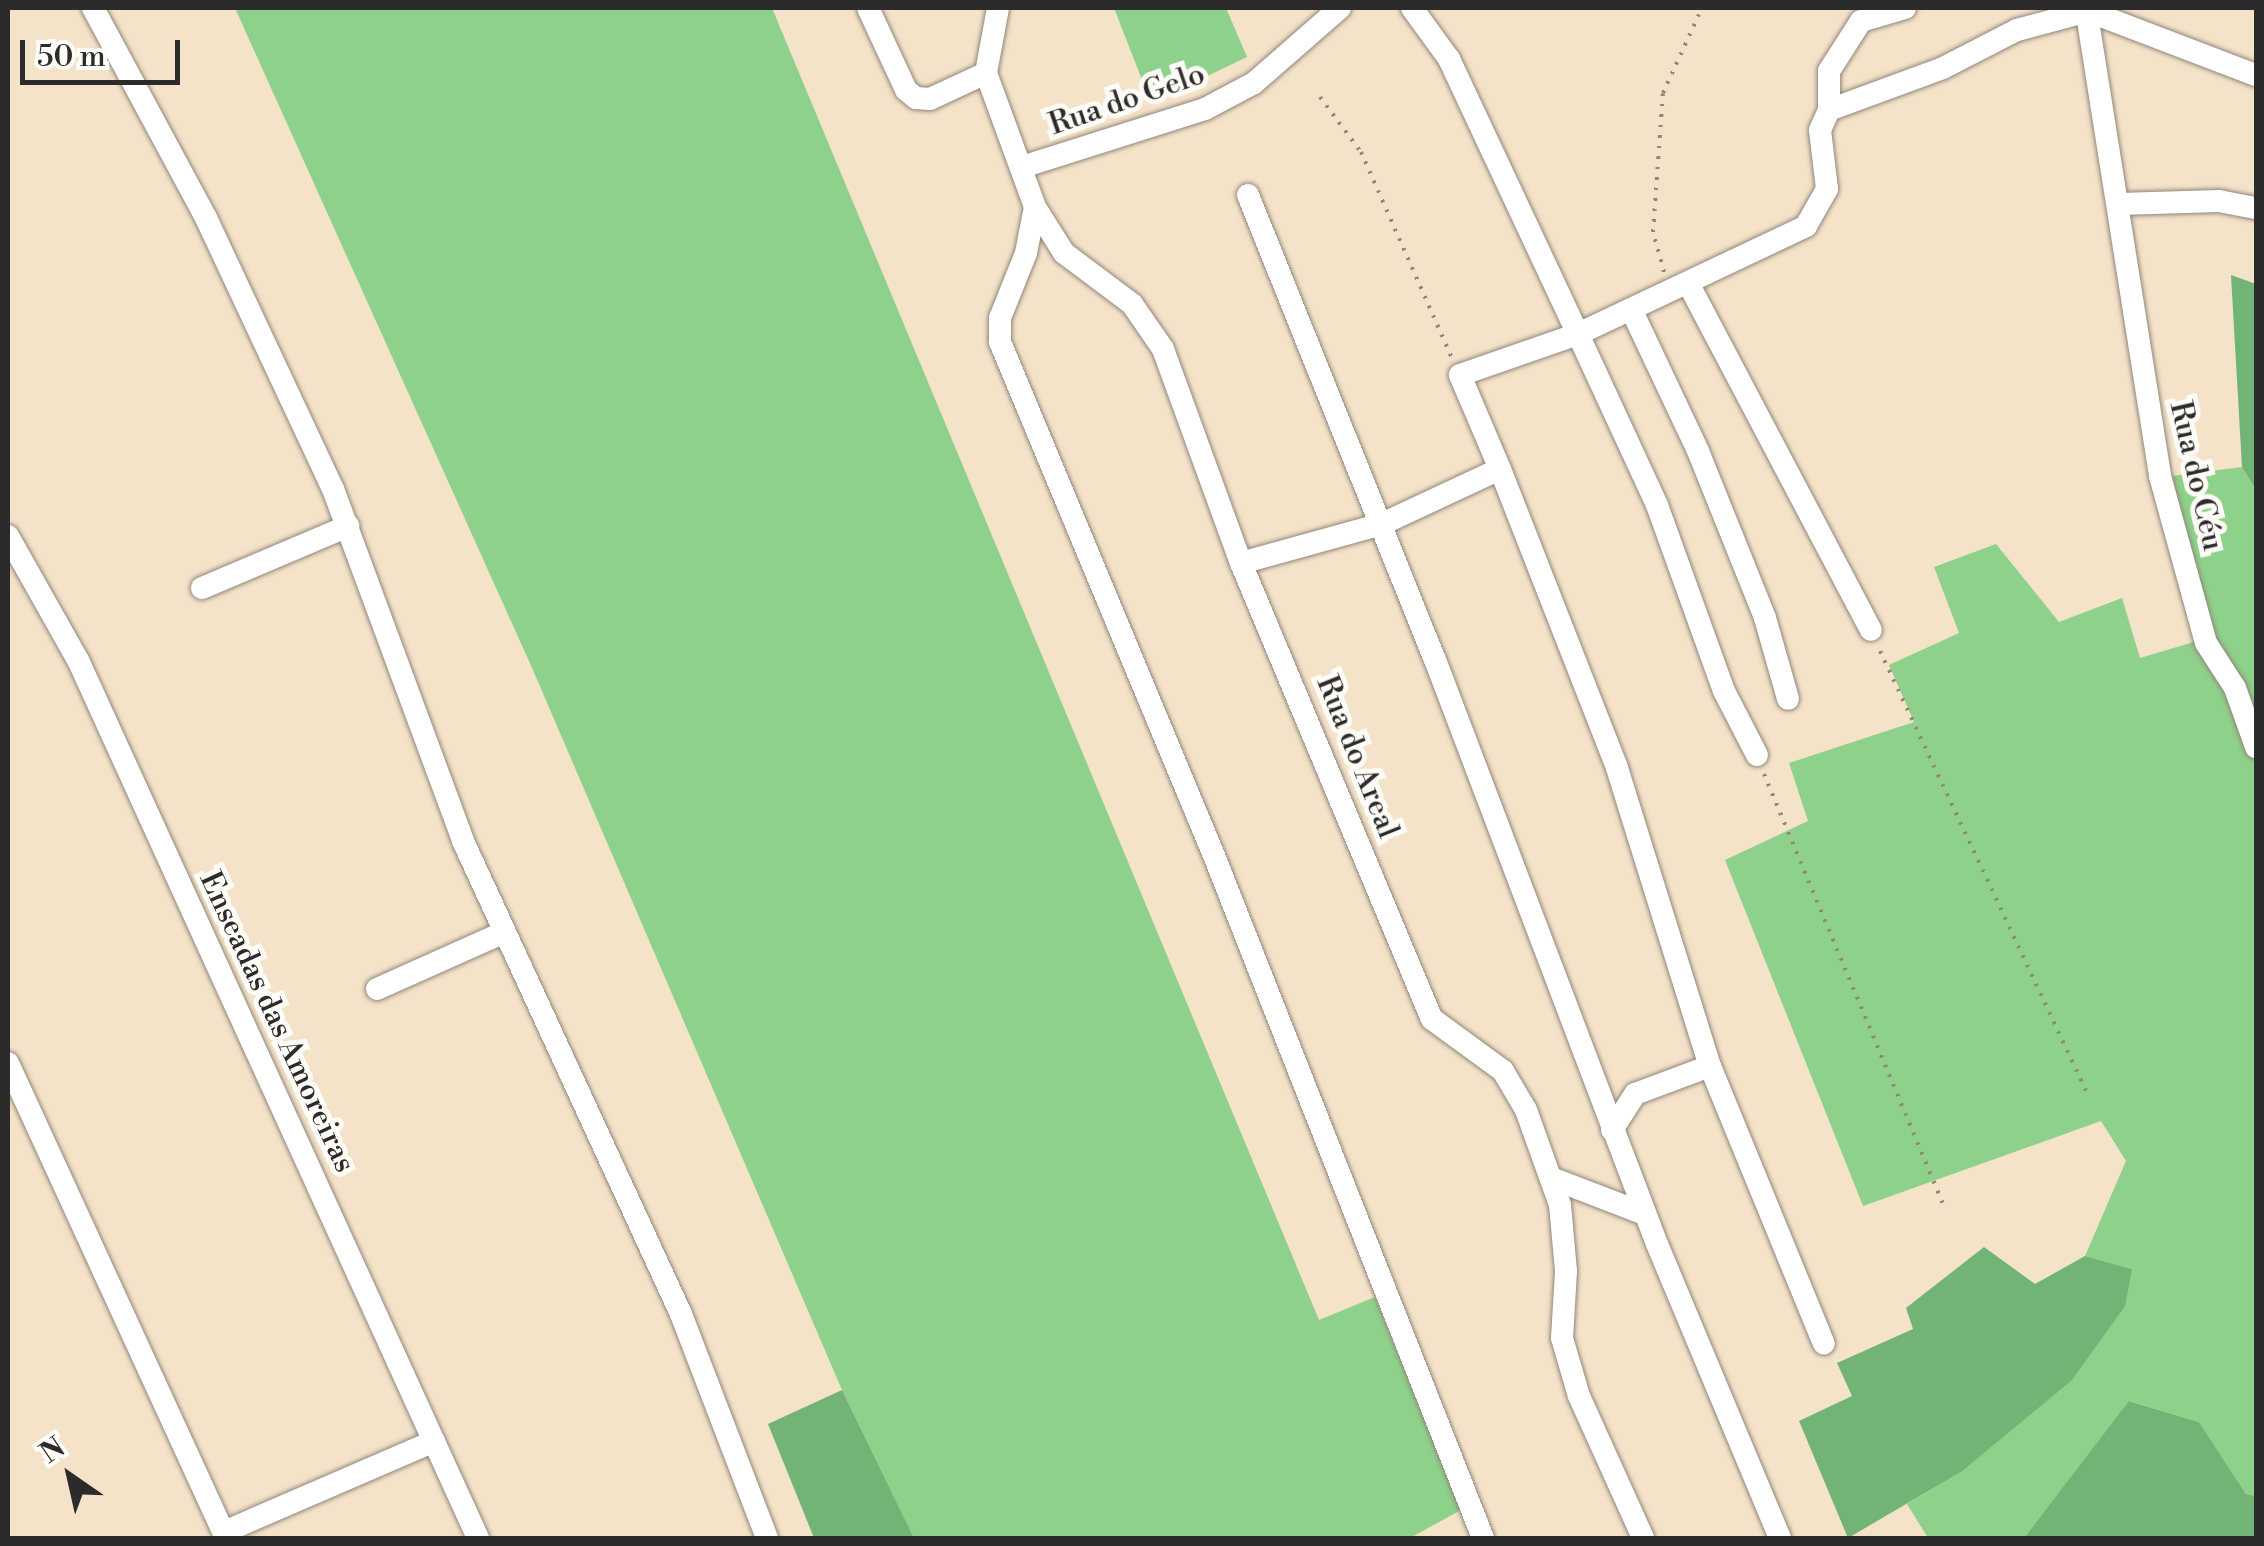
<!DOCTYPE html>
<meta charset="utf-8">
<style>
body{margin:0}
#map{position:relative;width:2264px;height:1546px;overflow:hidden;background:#f4e2c9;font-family:"Libre Bodoni",serif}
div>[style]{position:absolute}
.green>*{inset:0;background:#8ed18a}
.forest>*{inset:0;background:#72b376}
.path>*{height:4px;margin-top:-2px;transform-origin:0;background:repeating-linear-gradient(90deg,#90867a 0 2.5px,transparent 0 10.5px)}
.roads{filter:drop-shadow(0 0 2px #90867a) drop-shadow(0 0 2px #90867a)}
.minor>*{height:22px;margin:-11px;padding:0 11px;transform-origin:11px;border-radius:11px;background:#fff}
span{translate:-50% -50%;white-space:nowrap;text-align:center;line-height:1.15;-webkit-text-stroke:10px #fdfcf7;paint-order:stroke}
.street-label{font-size:30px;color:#2b2b2b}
.frame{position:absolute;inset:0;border:10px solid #2b2b2b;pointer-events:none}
.north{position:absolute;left:20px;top:1426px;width:100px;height:100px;-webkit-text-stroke:8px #fdfcf7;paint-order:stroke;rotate:326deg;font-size:28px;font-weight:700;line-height:40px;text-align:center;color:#2b2b2b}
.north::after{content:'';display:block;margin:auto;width:35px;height:45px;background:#2b2b2b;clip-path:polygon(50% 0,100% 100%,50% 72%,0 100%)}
.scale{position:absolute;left:20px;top:40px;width:160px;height:45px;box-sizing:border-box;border:5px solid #2b2b2b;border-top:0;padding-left:12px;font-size:30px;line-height:35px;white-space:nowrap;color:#2b2b2b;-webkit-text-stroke:8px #fdfcf7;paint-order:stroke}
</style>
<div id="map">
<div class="green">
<i style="clip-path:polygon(235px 8px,772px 8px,1319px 1320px,1375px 1297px,1461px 1510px,1410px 1538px,914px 1538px,842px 1390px,533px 670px)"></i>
<i style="clip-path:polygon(1114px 8px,1226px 8px,1247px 57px,1151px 103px)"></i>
<i style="clip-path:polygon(2242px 467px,2256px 490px,2256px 1496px,2246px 1494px,2199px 1422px,2130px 1401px,2024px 1538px,1928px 1538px,1907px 1504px,1961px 1472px,2132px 1269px,2085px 1256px,2126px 1161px,2101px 1121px,1863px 1206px,1725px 860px,1808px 821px,1789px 763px,1914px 722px,1889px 665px,1959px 633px,1934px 567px,1996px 544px,2059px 622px,2122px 598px,2140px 658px,2214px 636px,2172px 476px)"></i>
</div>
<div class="forest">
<i style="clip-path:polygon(2231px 275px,2256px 284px,2256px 490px,2242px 467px)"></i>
<i style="clip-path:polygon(1984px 1247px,2035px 1284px,2085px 1256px,2132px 1269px,2125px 1306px,2072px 1380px,1961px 1472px,1848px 1538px,1799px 1421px,1852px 1396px,1837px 1363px,1913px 1329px,1906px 1308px)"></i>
<i style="clip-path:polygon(842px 1390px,914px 1538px,814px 1538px,768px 1424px)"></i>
<i style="clip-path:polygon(2129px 1401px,2199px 1422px,2246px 1494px,2256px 1496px,2256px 1538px,2024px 1538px)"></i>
</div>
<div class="path">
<i style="left:1320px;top:97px;width:69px;rotate:53.3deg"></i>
<i style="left:1361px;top:152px;width:225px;rotate:66.2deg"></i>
<i style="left:1664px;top:272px;width:41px;rotate:-105.4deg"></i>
<i style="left:1653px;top:232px;width:139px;rotate:-85.9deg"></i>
<i style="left:1663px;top:93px;width:94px;rotate:-65.4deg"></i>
<i style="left:1880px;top:651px;width:490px;rotate:64.9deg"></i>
<i style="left:1764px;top:774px;width:467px;rotate:67.4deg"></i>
</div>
<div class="roads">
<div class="minor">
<i style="left:93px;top:8px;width:238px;rotate:61.7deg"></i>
<i style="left:206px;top:218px;width:299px;rotate:64.9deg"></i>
<i style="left:333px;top:489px;width:375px;rotate:69.7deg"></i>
<i style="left:463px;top:841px;width:521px;rotate:65.26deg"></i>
<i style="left:681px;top:1314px;width:240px;rotate:69deg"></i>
<i style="left:868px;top:8px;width:90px;rotate:65.1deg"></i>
<i style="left:906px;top:90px;width:13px;rotate:39deg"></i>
<i style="left:916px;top:98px;width:14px;rotate:4deg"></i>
<i style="left:930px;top:99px;width:62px;rotate:-24.9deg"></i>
<i style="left:998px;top:8px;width:66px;rotate:100.5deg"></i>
<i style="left:986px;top:73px;width:143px;rotate:69.9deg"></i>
<i style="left:1035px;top:207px;width:54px;rotate:57.8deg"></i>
<i style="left:1064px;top:253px;width:85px;rotate:36.9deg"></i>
<i style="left:1132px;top:304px;width:55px;rotate:55.4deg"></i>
<i style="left:1163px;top:349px;width:228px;rotate:70deg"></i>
<i style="left:1241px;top:563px;width:494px;rotate:67.3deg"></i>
<i style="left:1432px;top:1019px;width:88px;rotate:36.2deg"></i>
<i style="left:1503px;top:1071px;width:45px;rotate:59.5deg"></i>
<i style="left:1526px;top:1110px;width:101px;rotate:70.3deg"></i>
<i style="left:1560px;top:1205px;width:66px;rotate:84.8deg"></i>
<i style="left:1566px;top:1271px;width:67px;rotate:93.4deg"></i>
<i style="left:1562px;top:1338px;width:60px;rotate:73.7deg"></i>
<i style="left:1579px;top:1396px;width:156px;rotate:65.7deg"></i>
<i style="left:1412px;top:8px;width:63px;rotate:54deg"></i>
<i style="left:1449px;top:59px;width:304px;rotate:64.9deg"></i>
<i style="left:1578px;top:334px;width:188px;rotate:65.2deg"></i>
<i style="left:1657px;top:505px;width:198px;rotate:70.2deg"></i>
<i style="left:1724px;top:691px;width:72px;rotate:62.7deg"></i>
<i style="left:2086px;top:8px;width:474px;rotate:81deg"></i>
<i style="left:2160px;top:476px;width:173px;rotate:74.6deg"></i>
<i style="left:2206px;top:643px;width:54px;rotate:57.2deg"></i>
<i style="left:2235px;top:688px;width:63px;rotate:70.4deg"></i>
<i style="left:1829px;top:110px;width:39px;rotate:-90deg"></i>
<i style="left:1829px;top:71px;width:59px;rotate:-57.4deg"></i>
<i style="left:1861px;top:21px;width:46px;rotate:-16.5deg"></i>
<i style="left:1022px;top:167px;width:192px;rotate:-17.6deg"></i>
<i style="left:1205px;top:109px;width:55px;rotate:-28deg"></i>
<i style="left:1254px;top:83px;width:114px;rotate:-41.1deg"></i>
<i style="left:1248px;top:195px;width:498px;rotate:68.1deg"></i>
<i style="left:1434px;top:657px;width:628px;rotate:69.2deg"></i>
<i style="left:1657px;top:1244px;width:319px;rotate:67.3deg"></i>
<i style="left:2119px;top:204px;width:100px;rotate:-1.7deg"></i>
<i style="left:2219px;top:201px;width:38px;rotate:11deg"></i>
<i style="left:1035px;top:207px;width:47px;rotate:101.1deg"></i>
<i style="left:1026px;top:253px;width:70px;rotate:111.8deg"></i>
<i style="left:1000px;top:318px;width:24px;rotate:90deg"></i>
<i style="left:1000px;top:342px;width:559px;rotate:67.38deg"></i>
<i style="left:1215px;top:858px;width:731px;rotate:68.49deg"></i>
<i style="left:1688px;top:283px;width:392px;rotate:62.2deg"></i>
<i style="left:1631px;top:309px;width:157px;rotate:64.7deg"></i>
<i style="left:1698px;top:451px;width:180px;rotate:68.1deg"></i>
<i style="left:1765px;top:618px;width:84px;rotate:74.1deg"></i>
<i style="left:1500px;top:469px;width:321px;rotate:68.6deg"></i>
<i style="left:1617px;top:768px;width:312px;rotate:72.7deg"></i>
<i style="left:1710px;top:1066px;width:300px;rotate:67.7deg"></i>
<i style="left:8px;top:536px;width:142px;rotate:60.6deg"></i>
<i style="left:78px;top:660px;width:965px;rotate:65.51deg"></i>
<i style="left:1241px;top:563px;width:146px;rotate:-15.5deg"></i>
<i style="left:1382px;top:524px;width:130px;rotate:-25deg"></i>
<i style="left:1500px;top:469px;width:102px;rotate:-113.1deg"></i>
<i style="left:1460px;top:375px;width:125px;rotate:-19.2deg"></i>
<i style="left:1578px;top:334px;width:252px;rotate:-25.3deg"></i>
<i style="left:1806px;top:226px;width:43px;rotate:-60.4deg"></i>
<i style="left:1827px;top:189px;width:59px;rotate:-96.8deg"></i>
<i style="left:1820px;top:130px;width:22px;rotate:-66deg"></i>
<i style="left:1829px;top:110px;width:121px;rotate:-20.2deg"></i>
<i style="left:1943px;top:68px;width:83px;rotate:-27.2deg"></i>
<i style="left:2017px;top:30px;width:73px;rotate:-15deg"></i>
<i style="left:2088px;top:11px;width:180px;rotate:20.9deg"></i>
<i style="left:202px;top:588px;width:159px;rotate:-23deg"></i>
<i style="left:377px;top:989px;width:137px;rotate:-24.1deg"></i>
<i style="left:8px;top:1063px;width:523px;rotate:65.35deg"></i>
<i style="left:1612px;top:1130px;width:43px;rotate:-57.4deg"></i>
<i style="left:1635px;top:1094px;width:80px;rotate:-20.5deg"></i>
<i style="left:1551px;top:1178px;width:101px;rotate:21deg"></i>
<i style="left:224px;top:1532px;width:229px;rotate:-23.4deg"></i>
</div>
</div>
<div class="street-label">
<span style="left:1127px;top:100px;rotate:-19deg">Rua do Gelo</span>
<span style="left:2196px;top:476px;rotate:77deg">Rua do Céu</span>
<span style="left:1357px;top:757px;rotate:68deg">Rua do Areal</span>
<span style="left:277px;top:1022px;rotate:65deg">Enseadas das Amoreiras</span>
</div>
<div class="frame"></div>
<div class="north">N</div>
<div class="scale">50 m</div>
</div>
